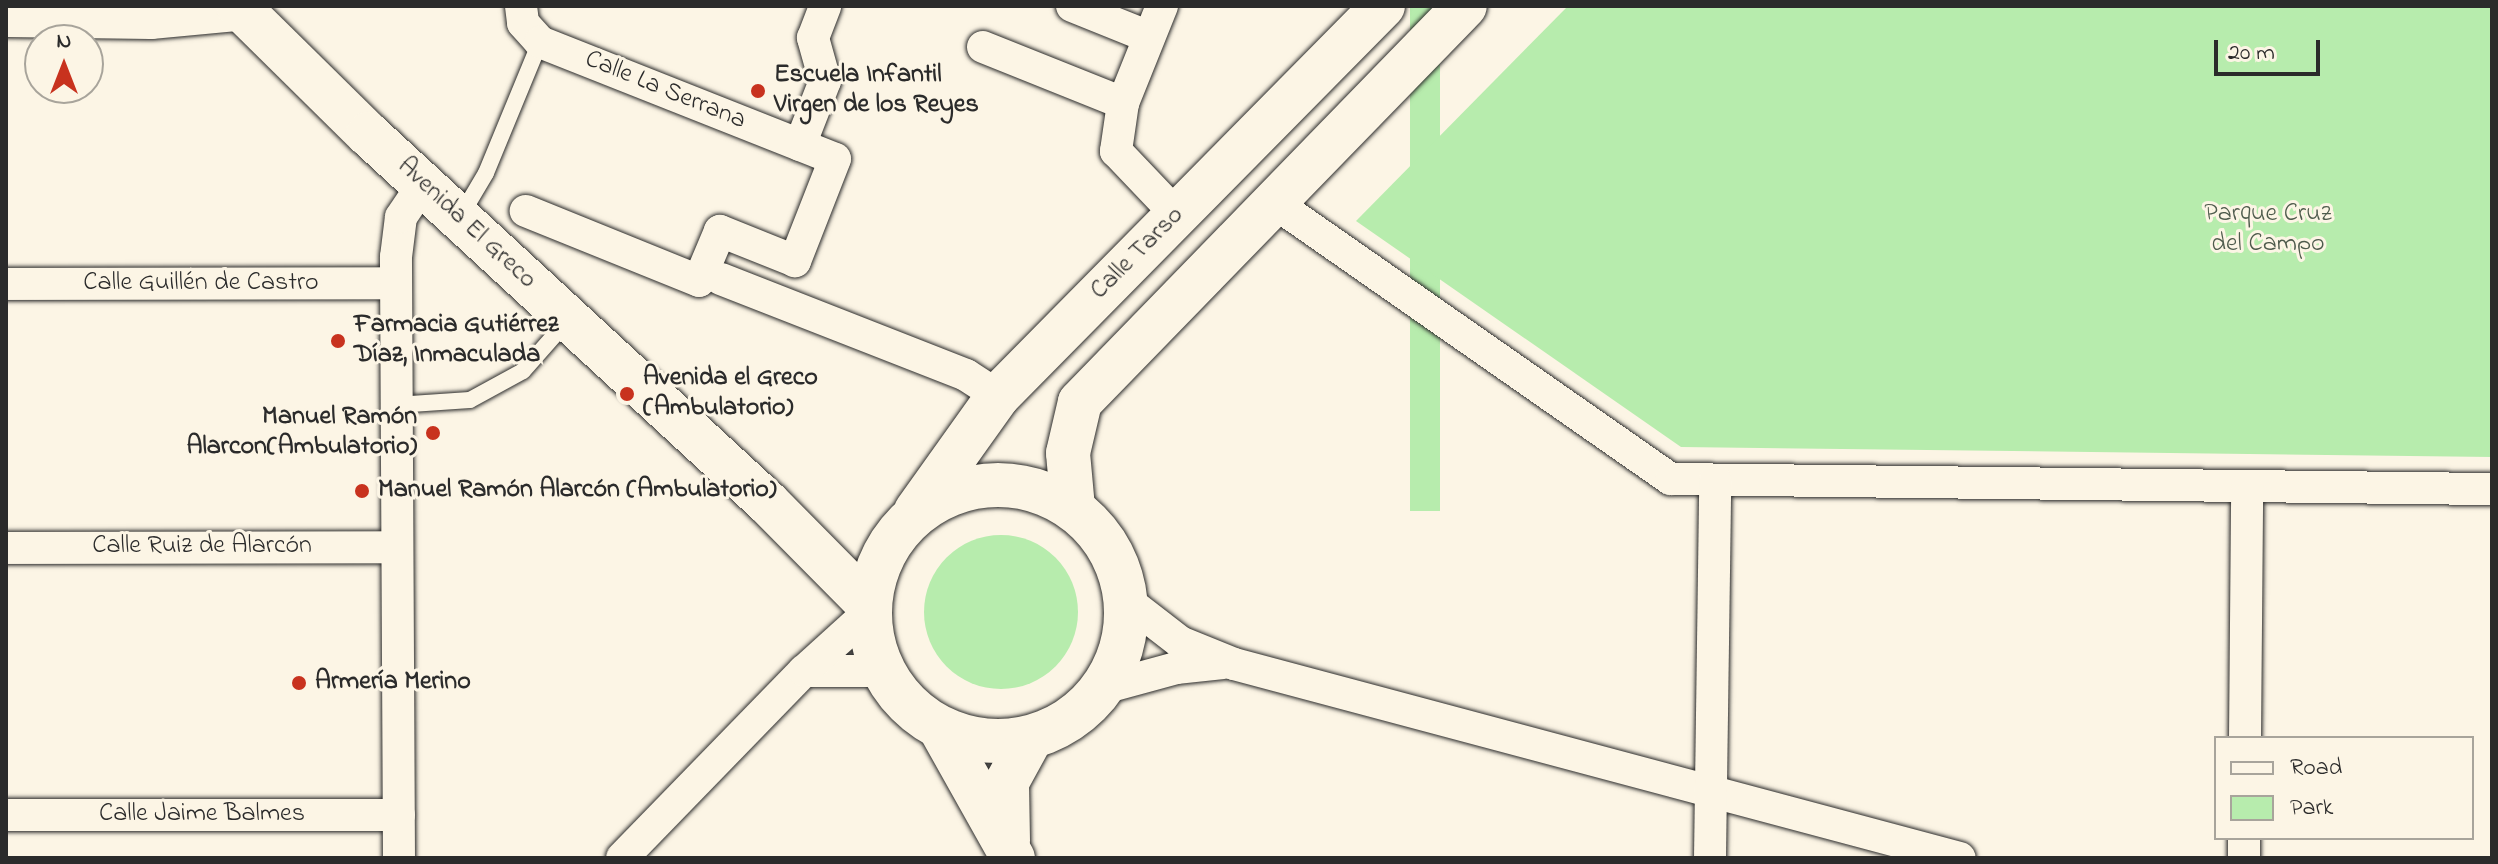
<!DOCTYPE html>
<meta charset="utf-8">
<style>
body{margin:0}
#map{position:relative;width:2498px;height:864px;overflow:hidden;background:#fcf5e5;font-family:"Indie Flower",sans-serif}
div>[style]{position:absolute}
.green>*{inset:0;background:#b7ecad;transform-origin:0 0}
.round{border-radius:50%}
.roads{filter:drop-shadow(0 0 2px #2b2b2b) drop-shadow(0 0 2px #2b2b2b)}
.lane>*{height:16px;margin:-8px;padding:0 8px;transform-origin:8px;border-radius:8px;background:#fcf5e5}
.street>*{height:32px;margin:-16px;padding:0 16px;transform-origin:16px;border-radius:16px;background:#fcf5e5}
.secondary>*{height:44px;margin:-22px;padding:0 22px;transform-origin:22px;border-radius:22px;background:#fcf5e5}
.secondary>.ring{margin:-22px;padding:0;box-sizing:content-box;background:none;border:44px solid #fcf5e5;border-radius:50%}
.dots>*{width:22px;height:22px;translate:-50% -50%;box-sizing:border-box;border:4px solid #fcf5e5;border-radius:50%}
span{translate:-50% -50%;white-space:nowrap;text-align:center;line-height:1.15;-webkit-text-stroke:6px #fcf5e5;paint-order:stroke}
.poi-label{font-size:26px;color:#2b2b2b;font-weight:700}
.left{translate:0 -50%;text-align:left}
.right{translate:-100% -50%;text-align:right}
.street-label{font-size:26px;color:#2b2b2b}
.park-label{font-size:26px;color:#4e5b4c}
.frame{position:absolute;inset:0;border:8px solid #2b2b2b;pointer-events:none}
.legend{position:absolute;left:2214px;top:736px;width:260px;height:104px;box-sizing:border-box;background:#fcf5e5;border:2px solid #a8a49b;margin:0;padding:10px 14px;list-style:none;font-size:24px;color:#2b2b2b}
.legend li{display:flex;align-items:center;gap:16px;height:40px}
.legend b{width:40px;border:2px solid #a8a49b}
.north{position:absolute;left:24px;top:24px;width:80px;height:80px;box-sizing:border-box;background:#fcf5e5;border:2px solid #a8a49b;border-radius:50%;rotate:0deg;font-size:22px;font-weight:700;line-height:32px;text-align:center;color:#2b2b2b}
.north::after{content:'';display:block;margin:auto;width:28px;height:36px;background:#c8321e;clip-path:polygon(50% 0,100% 100%,50% 72%,0 100%)}
.scale{position:absolute;left:2214px;top:40px;width:106px;height:36px;box-sizing:border-box;border:4px solid #2b2b2b;border-top:0;padding-left:10px;font-size:24px;line-height:28px;white-space:nowrap;color:#2b2b2b;-webkit-text-stroke:6px #fcf5e5;paint-order:stroke}
</style>
<div id="map">
<div class="green">
<i style="left:1410px;top:6px;width:30px;height:505px"></i>
<i style="clip-path:polygon(1568px 6px,2492px 6px,2492px 457px,1681px 447px,1356px 221px)"></i>
<i class="round" style="left:924px;top:535px;width:154px;height:154px"></i>
</div>
<div class="roads">
<div class="lane">
<i style="left:460px;top:217px;width:51px;rotate:-59.4deg"></i>
<i style="left:486px;top:173px;width:142px;rotate:-67.6deg"></i>
<i style="left:396px;top:405px;width:74px;rotate:-3.9deg"></i>
<i style="left:470px;top:400px;width:60px;rotate:-28.7deg"></i>
<i style="left:523px;top:371px;width:68px;rotate:-48.6deg"></i>
</div>
<div class="street">
<i style="left:521px;top:6px;width:17px;rotate:83deg"></i>
<i style="left:523px;top:23px;width:25px;rotate:48deg"></i>
<i style="left:540px;top:42px;width:317px;rotate:21.6deg"></i>
<i style="left:835px;top:159px;width:110px;rotate:111.4deg"></i>
<i style="left:795px;top:261px;width:81px;rotate:-158.2deg"></i>
<i style="left:720px;top:231px;width:54px;rotate:112.8deg"></i>
<i style="left:699px;top:281px;width:187px;rotate:-158deg"></i>
<i style="left:1072px;top:6px;width:83px;rotate:21.9deg"></i>
<i style="left:6px;top:21px;width:145px;rotate:0.8deg"></i>
<i style="left:151px;top:23px;width:96px;rotate:-5.4deg"></i>
<i style="left:983px;top:47px;width:151px;rotate:21.8deg"></i>
<i style="left:1123px;top:103px;width:49px;rotate:98.3deg"></i>
<i style="left:1116px;top:151px;width:88px;rotate:46.4deg"></i>
<i style="left:1123px;top:103px;width:105px;rotate:-68.1deg"></i>
<i style="left:800px;top:145px;width:69px;rotate:-68.7deg"></i>
<i style="left:825px;top:81px;width:45px;rotate:-105.6deg"></i>
<i style="left:813px;top:38px;width:34px;rotate:-69deg"></i>
<i style="left:1272px;top:201px;width:486px;rotate:34.9deg"></i>
<i style="left:1671px;top:479px;width:821px;rotate:0.7deg"></i>
<i style="left:721px;top:279px;width:263px;rotate:21.4deg"></i>
<i style="left:966px;top:375px;width:38px;rotate:33deg"></i>
<i style="left:6px;top:284px;width:390px;rotate:-0.1deg"></i>
<i style="left:6px;top:548px;width:391px;rotate:-0.1deg"></i>
<i style="left:1127px;top:601px;width:67px;rotate:37.7deg"></i>
<i style="left:1180px;top:642px;width:58px;rotate:22.2deg"></i>
<i style="left:1234px;top:664px;width:751px;rotate:14.96deg"></i>
<i style="left:804px;top:671px;width:79px"></i>
<i style="left:1103px;top:688px;width:76px;rotate:-15.3deg"></i>
<i style="left:1176px;top:668px;width:47px;rotate:-6.1deg"></i>
<i style="left:2245px;top:738px;width:252px;rotate:-89.5deg"></i>
<i style="left:6px;top:815px;width:393px"></i>
<i style="left:399px;top:858px;width:601px;rotate:-90.29deg"></i>
<i style="left:396px;top:257px;width:40px;rotate:-82.9deg"></i>
<i style="left:401px;top:217px;width:40px;rotate:-56deg"></i>
<i style="left:622px;top:858px;width:261px;rotate:-45.8deg"></i>
<i style="left:804px;top:671px;width:86px;rotate:-42.2deg"></i>
<i style="left:1710px;top:858px;width:378px;rotate:-89.2deg"></i>
<i style="left:2244px;top:858px;width:20px;rotate:-90deg"></i>
</div>
<div class="secondary">
<i style="left:238px;top:6px;width:182px;rotate:44.6deg"></i>
<i style="left:368px;top:134px;width:544px;rotate:42.69deg"></i>
<i style="left:768px;top:503px;width:144px;rotate:45.3deg"></i>
<i class="ring" style="left:870px;top:485px;width:212px;height:212px"></i>
<i style="left:1073px;top:508px;width:55px;rotate:-95.2deg"></i>
<i style="left:1068px;top:453px;width:52px;rotate:-76.8deg"></i>
<i style="left:1080px;top:402px;width:552px;rotate:-45.81deg"></i>
<i style="left:916px;top:511px;width:141px;rotate:-54.5deg"></i>
<i style="left:998px;top:396px;width:548px;rotate:-45.37deg"></i>
<i style="left:940px;top:728px;width:149px;rotate:60.7deg"></i>
<i style="left:1008px;top:841px;width:59px;rotate:-91deg"></i>
<i style="left:1007px;top:782px;width:50px;rotate:-61.4deg"></i>
</div>
</div>
<div class="dots">
<i style="left:758px;top:91px;background:#c8321e"></i>
<i style="left:338px;top:341px;background:#c8321e"></i>
<i style="left:627px;top:394px;background:#c8321e"></i>
<i style="left:433px;top:433px;background:#c8321e"></i>
<i style="left:362px;top:491px;background:#c8321e"></i>
<i style="left:299px;top:683px;background:#c8321e"></i>
</div>
<div class="poi-label">
<span class="left" style="left:774px;top:91px">Escuela Infantil<br>Virgen de los Reyes</span>
<span class="left" style="left:354px;top:341px">Farmacia Gutiérrez<br>Díaz, Inmaculada</span>
<span class="left" style="left:643px;top:394px">Avenida el Greco<br>(Ambulatorio)</span>
<span class="right" style="left:417px;top:433px">Manuel Ramón<br>Alarcon(Ambulatorio)</span>
<span class="left" style="left:378px;top:491px">Manuel Ramón Alarcón (Ambulatorio)</span>
<span class="left" style="left:315px;top:683px">Armería Merino</span>
</div>
<div class="street-label">
<span style="left:665px;top:91px;rotate:22deg">Calle La Serrana</span>
<span style="left:466px;top:224px;rotate:43deg">Avenida El Greco</span>
<span style="left:1138px;top:254px;rotate:-45deg">Calle Tarso</span>
<span style="left:201px;top:284px">Calle Guillén de Castro</span>
<span style="left:202px;top:547px">Calle Ruiz de Alarcón</span>
<span style="left:202px;top:815px">Calle Jaime Balmes</span>
</div>
<div class="park-label">
<span style="left:2268px;top:230px">Parque Cruz<br>del Campo</span>
</div>
<div class="frame"></div>
<ul class="legend">
<li><b style="height:10px;background:#fcf5e5"></b>Road</li>
<li><b style="height:22px;background:#b7ecad"></b>Park</li>
</ul>
<div class="north">N</div>
<div class="scale">20 m</div>
</div>
